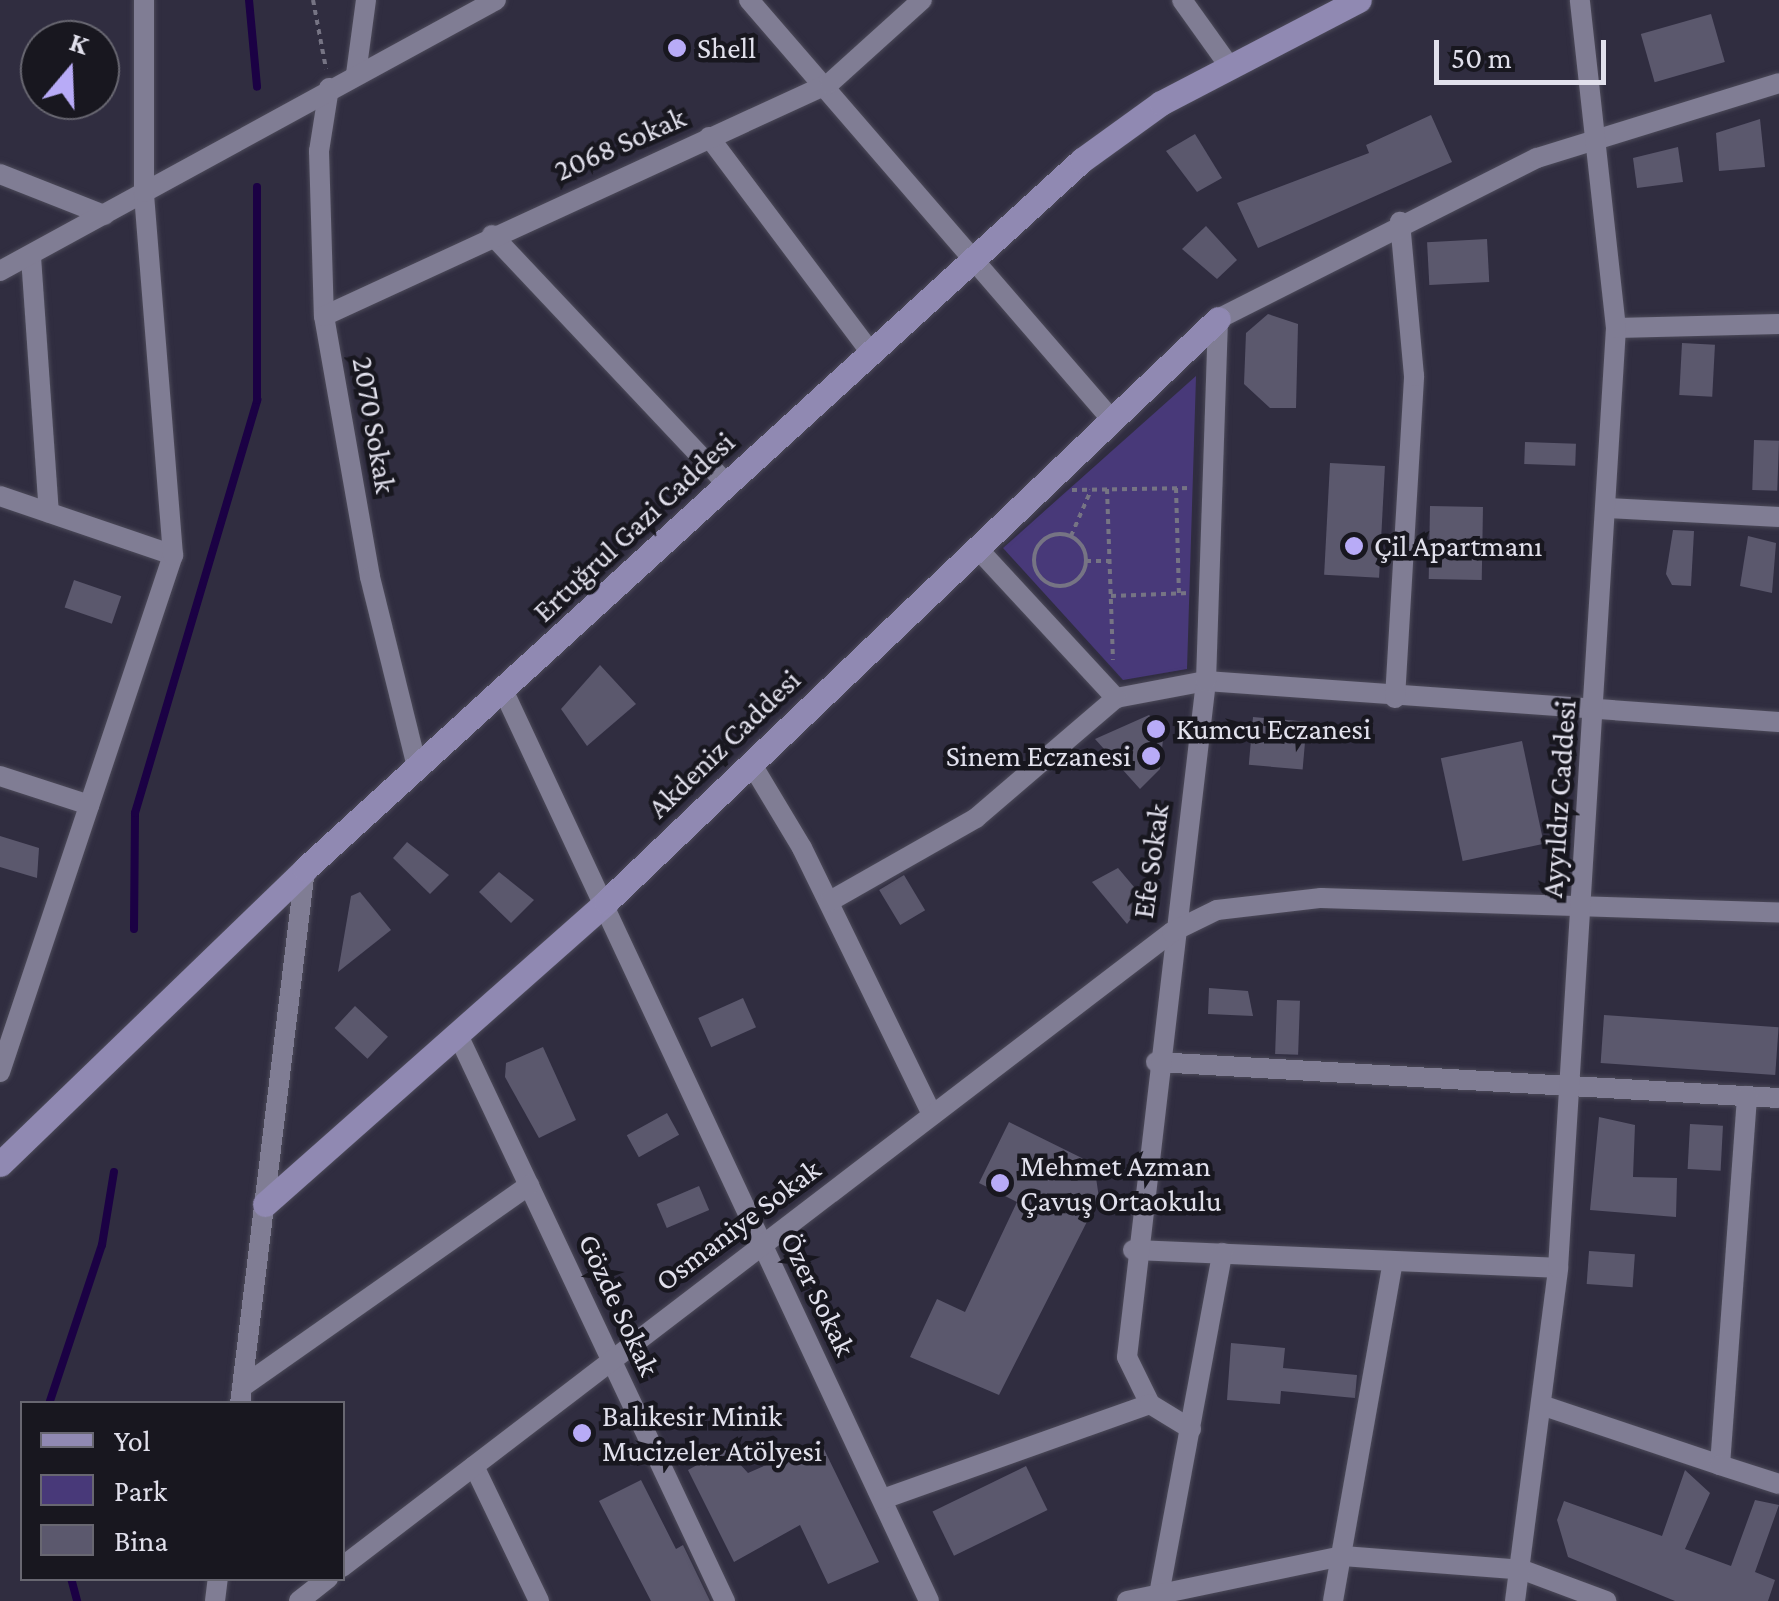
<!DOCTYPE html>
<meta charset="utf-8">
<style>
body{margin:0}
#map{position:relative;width:1779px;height:1601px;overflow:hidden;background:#302d40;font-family:"Crimson Pro",serif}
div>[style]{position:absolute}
.green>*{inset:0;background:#483979}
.stream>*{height:8px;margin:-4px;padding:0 4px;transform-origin:4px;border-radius:4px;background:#1b0144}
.building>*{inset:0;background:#5b586d;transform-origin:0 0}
.path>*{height:4px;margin-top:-2px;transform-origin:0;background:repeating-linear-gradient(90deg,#767484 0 5px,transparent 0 10px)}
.path>.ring{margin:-2px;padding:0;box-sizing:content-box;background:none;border:4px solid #767484;border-radius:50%}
.roads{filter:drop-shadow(0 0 2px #4c4a59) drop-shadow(0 0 2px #4c4a59)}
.street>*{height:20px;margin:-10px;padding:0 10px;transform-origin:10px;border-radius:10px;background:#807d94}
.secondary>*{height:25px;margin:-12.5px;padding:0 12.5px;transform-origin:12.5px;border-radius:12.5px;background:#9089b2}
.dots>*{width:28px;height:28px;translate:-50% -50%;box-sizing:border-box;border:5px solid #18171f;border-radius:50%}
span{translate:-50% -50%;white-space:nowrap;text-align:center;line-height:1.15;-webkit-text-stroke:9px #18171f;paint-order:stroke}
.poi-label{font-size:30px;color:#e1e0ec}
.left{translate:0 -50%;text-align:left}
.right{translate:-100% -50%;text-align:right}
.street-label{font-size:30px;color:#e1e0ec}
.legend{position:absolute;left:20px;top:1401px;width:325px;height:180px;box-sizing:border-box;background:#18171f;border:2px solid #686771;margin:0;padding:12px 18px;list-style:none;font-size:30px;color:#e1e0ec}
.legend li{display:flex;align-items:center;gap:20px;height:50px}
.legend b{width:50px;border:2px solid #686771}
.north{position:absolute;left:20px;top:20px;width:100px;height:100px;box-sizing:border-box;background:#18171f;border:2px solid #686771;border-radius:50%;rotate:19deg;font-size:28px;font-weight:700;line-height:40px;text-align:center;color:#e1e0ec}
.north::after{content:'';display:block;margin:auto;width:35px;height:45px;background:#b8abf7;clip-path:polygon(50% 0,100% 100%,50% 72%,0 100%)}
.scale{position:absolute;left:1434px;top:40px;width:172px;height:45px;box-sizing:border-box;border:5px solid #e1e0ec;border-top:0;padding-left:12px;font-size:30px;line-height:35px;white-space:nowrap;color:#e1e0ec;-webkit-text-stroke:8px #18171f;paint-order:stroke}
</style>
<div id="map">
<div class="green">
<i style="clip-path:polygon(1196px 376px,1187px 669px,1123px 680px,1003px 548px)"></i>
</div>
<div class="stream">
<i style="left:249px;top:0;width:87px;rotate:84.7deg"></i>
<i style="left:134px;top:929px;width:116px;rotate:-89.5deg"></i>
<i style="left:135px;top:813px;width:431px;rotate:-73.5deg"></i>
<i style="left:257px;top:400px;width:213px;rotate:-90deg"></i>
<i style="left:49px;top:1404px;width:168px;rotate:-71.6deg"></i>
<i style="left:102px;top:1245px;width:74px;rotate:-80.7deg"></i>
<i style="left:71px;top:1578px;width:24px;rotate:75deg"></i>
</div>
<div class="building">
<i style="left:1711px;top:14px;width:50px;height:73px;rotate:74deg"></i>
<i style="clip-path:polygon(1431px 115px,1452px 162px,1258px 248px,1237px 203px,1369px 153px,1366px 145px)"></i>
<i style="clip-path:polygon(1760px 119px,1765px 167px,1719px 171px,1716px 133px)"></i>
<i style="clip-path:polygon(1195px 134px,1222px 178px,1197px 192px,1166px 151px)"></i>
<i style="clip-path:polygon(1678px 147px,1683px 182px,1637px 188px,1633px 158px)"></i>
<i style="clip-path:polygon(1206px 226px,1237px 260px,1217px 279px,1182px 249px)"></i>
<i style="left:1487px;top:239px;width:43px;height:60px;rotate:87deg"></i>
<i style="clip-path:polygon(1268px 314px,1298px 324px,1296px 408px,1270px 408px,1244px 384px,1246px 333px)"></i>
<i style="left:1682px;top:343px;width:33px;height:52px;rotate:3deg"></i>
<i style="left:1754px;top:440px;width:25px;height:50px;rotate:2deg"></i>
<i style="left:1525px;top:442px;width:51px;height:22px;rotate:2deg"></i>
<i style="left:1330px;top:463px;width:55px;height:112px;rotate:3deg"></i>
<i style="left:1430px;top:506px;width:53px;height:73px;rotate:1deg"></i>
<i style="clip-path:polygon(1673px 530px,1694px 531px,1691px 586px,1672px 585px,1666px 574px)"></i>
<i style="clip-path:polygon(1748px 536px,1776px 543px,1772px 593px,1740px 586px)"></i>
<i style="left:74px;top:580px;width:50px;height:29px;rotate:19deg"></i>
<i style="clip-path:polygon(600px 665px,636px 704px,587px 746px,561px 709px)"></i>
<i style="clip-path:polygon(1149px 715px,1164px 729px,1160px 769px,1140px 789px,1095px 739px)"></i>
<i style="left:1253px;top:717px;width:54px;height:48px;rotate:5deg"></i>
<i style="left:1522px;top:741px;width:105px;height:83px;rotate:78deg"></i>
<i style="clip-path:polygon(0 836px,39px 848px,37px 878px,0 867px)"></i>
<i style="clip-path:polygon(407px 842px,449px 875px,430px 894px,393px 858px)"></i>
<i style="clip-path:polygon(1118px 868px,1145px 900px,1127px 924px,1092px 882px)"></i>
<i style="clip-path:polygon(499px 872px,534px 900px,511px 923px,479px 892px)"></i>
<i style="left:904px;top:875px;width:41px;height:29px;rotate:59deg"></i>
<i style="clip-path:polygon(360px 892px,391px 930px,338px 972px,351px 896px)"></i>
<i style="clip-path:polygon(1209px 988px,1248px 991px,1253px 1016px,1208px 1014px)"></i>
<i style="left:743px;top:998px;width:32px;height:49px;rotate:66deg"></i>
<i style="left:1277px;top:1000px;width:23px;height:54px;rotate:2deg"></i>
<i style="left:355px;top:1006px;width:45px;height:30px;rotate:43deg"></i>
<i style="left:1604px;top:1015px;width:175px;height:48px;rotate:4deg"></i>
<i style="clip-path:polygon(543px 1047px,576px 1120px,539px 1138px,505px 1077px,506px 1063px)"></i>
<i style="left:667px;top:1113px;width:25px;height:46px;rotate:61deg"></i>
<i style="clip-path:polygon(1599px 1117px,1635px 1125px,1633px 1177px,1677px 1178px,1676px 1217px,1590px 1210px)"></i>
<i style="clip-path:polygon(1009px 1122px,1094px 1164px,1099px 1198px,999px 1395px,910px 1357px,937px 1299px,965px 1312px,1017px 1202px,979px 1183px)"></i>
<i style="left:1690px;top:1124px;width:33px;height:45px;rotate:3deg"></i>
<i style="left:699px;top:1186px;width:26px;height:46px;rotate:67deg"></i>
<i style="left:1589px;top:1251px;width:46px;height:33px;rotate:4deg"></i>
<i style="clip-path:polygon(1231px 1343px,1285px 1348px,1283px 1368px,1357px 1375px,1355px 1398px,1281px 1391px,1280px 1404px,1227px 1400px)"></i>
<i style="clip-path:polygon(820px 1441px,879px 1562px,828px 1584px,800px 1525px,734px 1562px,688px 1470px,726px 1449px,748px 1473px)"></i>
<i style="left:1026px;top:1466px;width:49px;height:104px;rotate:64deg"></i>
<i style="clip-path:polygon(1685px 1470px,1710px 1493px,1685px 1549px,1731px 1566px,1755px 1500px,1779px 1505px,1755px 1572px,1775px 1580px,1768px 1601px,1675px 1601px,1568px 1557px,1557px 1520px,1564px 1501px,1662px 1536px)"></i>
<i style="clip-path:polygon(641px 1480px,676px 1549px,683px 1545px,710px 1601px,651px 1601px,599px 1501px)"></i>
</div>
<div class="path">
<i style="left:313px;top:0;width:70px;rotate:79.3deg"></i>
<i style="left:1176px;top:488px;width:106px;rotate:88.4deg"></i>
<i style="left:1107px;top:489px;width:171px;rotate:88deg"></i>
<i style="left:1072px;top:490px;width:120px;rotate:-1deg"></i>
<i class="ring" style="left:1034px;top:534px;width:48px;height:48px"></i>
<i style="left:1071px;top:536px;width:50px;rotate:-66.5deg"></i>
<i style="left:1086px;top:561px;width:24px"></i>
<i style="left:1111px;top:596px;width:79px;rotate:-2.2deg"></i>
</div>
<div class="roads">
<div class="street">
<i style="left:749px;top:0;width:555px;rotate:49.16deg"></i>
<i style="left:1182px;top:0;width:82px;rotate:54.4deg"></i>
<i style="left:356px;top:74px;width:75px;rotate:-82.3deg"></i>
<i style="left:329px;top:88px;width:64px;rotate:99deg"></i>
<i style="left:319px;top:151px;width:165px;rotate:88.3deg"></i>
<i style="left:324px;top:316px;width:265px;rotate:80deg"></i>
<i style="left:370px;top:577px;width:196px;rotate:76.1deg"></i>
<i style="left:709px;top:137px;width:270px;rotate:53.1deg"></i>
<i style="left:0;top:174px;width:112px;rotate:21.5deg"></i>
<i style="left:492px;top:235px;width:342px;rotate:46.7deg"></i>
<i style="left:31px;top:257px;width:256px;rotate:86deg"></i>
<i style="left:0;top:271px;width:565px;rotate:-28.65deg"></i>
<i style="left:324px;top:316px;width:557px;rotate:-24.72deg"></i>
<i style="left:830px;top:83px;width:124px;rotate:-42.1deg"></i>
<i style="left:1616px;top:328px;width:163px;rotate:-1.4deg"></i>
<i style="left:0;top:496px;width:183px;rotate:18.8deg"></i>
<i style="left:1608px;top:508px;width:171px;rotate:3deg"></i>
<i style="left:977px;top:548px;width:205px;rotate:47.2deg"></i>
<i style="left:1116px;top:698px;width:92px;rotate:-10.7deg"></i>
<i style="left:1206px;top:681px;width:574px;rotate:4.09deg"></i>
<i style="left:504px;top:692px;width:1003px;rotate:64.94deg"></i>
<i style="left:1395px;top:698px;width:323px;rotate:-86.6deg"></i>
<i style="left:1414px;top:376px;width:155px;rotate:-95.2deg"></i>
<i style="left:751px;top:763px;width:99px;rotate:59deg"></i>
<i style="left:802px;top:848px;width:297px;rotate:64deg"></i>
<i style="left:0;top:776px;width:94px;rotate:18deg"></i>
<i style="left:830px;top:901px;width:168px;rotate:-29.6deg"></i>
<i style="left:976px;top:818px;width:184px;rotate:-40.6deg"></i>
<i style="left:458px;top:1035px;width:626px;rotate:64.75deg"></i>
<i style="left:1156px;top:1062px;width:624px;rotate:3.31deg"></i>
<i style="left:0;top:1072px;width:545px;rotate:-71.5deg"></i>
<i style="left:173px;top:555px;width:364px;rotate:-94.6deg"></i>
<i style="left:144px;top:192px;width:192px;rotate:-90deg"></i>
<i style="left:1133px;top:1250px;width:425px;rotate:2.4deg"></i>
<i style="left:242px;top:1387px;width:351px;rotate:-35.1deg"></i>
<i style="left:240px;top:1404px;width:539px;rotate:-83.07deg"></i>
<i style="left:1150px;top:1404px;width:52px;rotate:-116.1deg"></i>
<i style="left:1127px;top:1357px;width:681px;rotate:-83.33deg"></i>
<i style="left:1206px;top:681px;width:362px;rotate:-88.1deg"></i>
<i style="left:1218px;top:319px;width:357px;rotate:-26.8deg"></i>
<i style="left:1537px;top:158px;width:253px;rotate:-17.2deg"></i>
<i style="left:1547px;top:1407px;width:182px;rotate:18.5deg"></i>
<i style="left:1720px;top:1465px;width:370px;rotate:-85.8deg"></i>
<i style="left:1720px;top:1465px;width:62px;rotate:17.9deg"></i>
<i style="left:474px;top:1466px;width:150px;rotate:64.3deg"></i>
<i style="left:883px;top:1499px;width:283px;rotate:-19.6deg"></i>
<i style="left:1150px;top:1404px;width:48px;rotate:31.4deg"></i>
<i style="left:342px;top:1567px;width:1045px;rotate:-37.42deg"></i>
<i style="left:1172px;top:932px;width:50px;rotate:-26.1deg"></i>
<i style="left:1217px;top:910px;width:105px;rotate:-6.6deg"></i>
<i style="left:1321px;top:898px;width:458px;rotate:1.8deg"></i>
<i style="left:1158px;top:1600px;width:353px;rotate:-79.5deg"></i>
<i style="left:215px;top:1601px;width:23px;rotate:-83deg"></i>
<i style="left:299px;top:1601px;width:37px;rotate:-38deg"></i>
<i style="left:1127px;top:1601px;width:221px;rotate:-11.8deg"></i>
<i style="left:1343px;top:1556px;width:181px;rotate:4.4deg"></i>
<i style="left:1523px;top:1570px;width:89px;rotate:20.5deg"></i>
<i style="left:1333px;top:1601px;width:345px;rotate:-80deg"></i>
<i style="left:1515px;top:1601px;width:336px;rotate:-82.6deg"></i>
<i style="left:1558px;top:1268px;width:942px;rotate:-86.47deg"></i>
<i style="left:1616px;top:328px;width:330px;rotate:-96.3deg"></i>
</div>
<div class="secondary">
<i style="left:0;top:1164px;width:424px;rotate:-44deg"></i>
<i style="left:305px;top:869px;width:1052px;rotate:-42.38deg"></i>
<i style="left:1082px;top:160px;width:97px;rotate:-35.8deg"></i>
<i style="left:1161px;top:103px;width:223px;rotate:-27.5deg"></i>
<i style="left:265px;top:1204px;width:456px;rotate:-41.5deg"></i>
<i style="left:606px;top:902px;width:845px;rotate:-43.61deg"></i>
</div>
</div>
<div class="dots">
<i style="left:677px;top:48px;background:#b8abf7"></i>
<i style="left:1354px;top:546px;background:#b8abf7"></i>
<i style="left:1156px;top:729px;background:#b8abf7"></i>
<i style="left:1151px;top:756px;background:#b8abf7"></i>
<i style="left:1000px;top:1183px;background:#b8abf7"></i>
<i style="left:582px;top:1433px;background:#b8abf7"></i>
</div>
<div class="poi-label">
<span class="left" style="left:697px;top:48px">Shell</span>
<span class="left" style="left:1374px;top:546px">Çil Apartmanı</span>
<span class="left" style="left:1176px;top:729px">Kumcu Eczanesi</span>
<span class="right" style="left:1131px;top:756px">Sinem Eczanesi</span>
<span class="left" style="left:1020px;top:1183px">Mehmet Azman<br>Çavuş Ortaokulu</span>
<span class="left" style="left:602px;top:1433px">Balıkesir Minik<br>Mucizeler Atölyesi</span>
</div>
<div class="street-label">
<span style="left:620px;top:144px;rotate:-24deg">2068 Sokak</span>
<span style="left:374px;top:425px;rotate:80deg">2070 Sokak</span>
<span style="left:634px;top:527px;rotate:-43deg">Ertuğrul Gazi Caddesi</span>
<span style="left:724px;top:744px;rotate:-44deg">Akdeniz Caddesi</span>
<span style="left:1559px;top:799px;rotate:-86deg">Ayyıldız Caddesi</span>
<span style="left:1151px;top:861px;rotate:-82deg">Efe Sokak</span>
<span style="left:738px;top:1225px;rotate:-37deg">Osmaniye Sokak</span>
<span style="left:818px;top:1294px;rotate:64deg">Özer Sokak</span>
<span style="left:619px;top:1305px;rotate:65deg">Gözde Sokak</span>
</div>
<ul class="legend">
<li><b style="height:12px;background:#9089b2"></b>Yol</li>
<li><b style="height:28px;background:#483979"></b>Park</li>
<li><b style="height:28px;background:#5b586d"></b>Bina</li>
</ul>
<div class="north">K</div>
<div class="scale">50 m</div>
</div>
